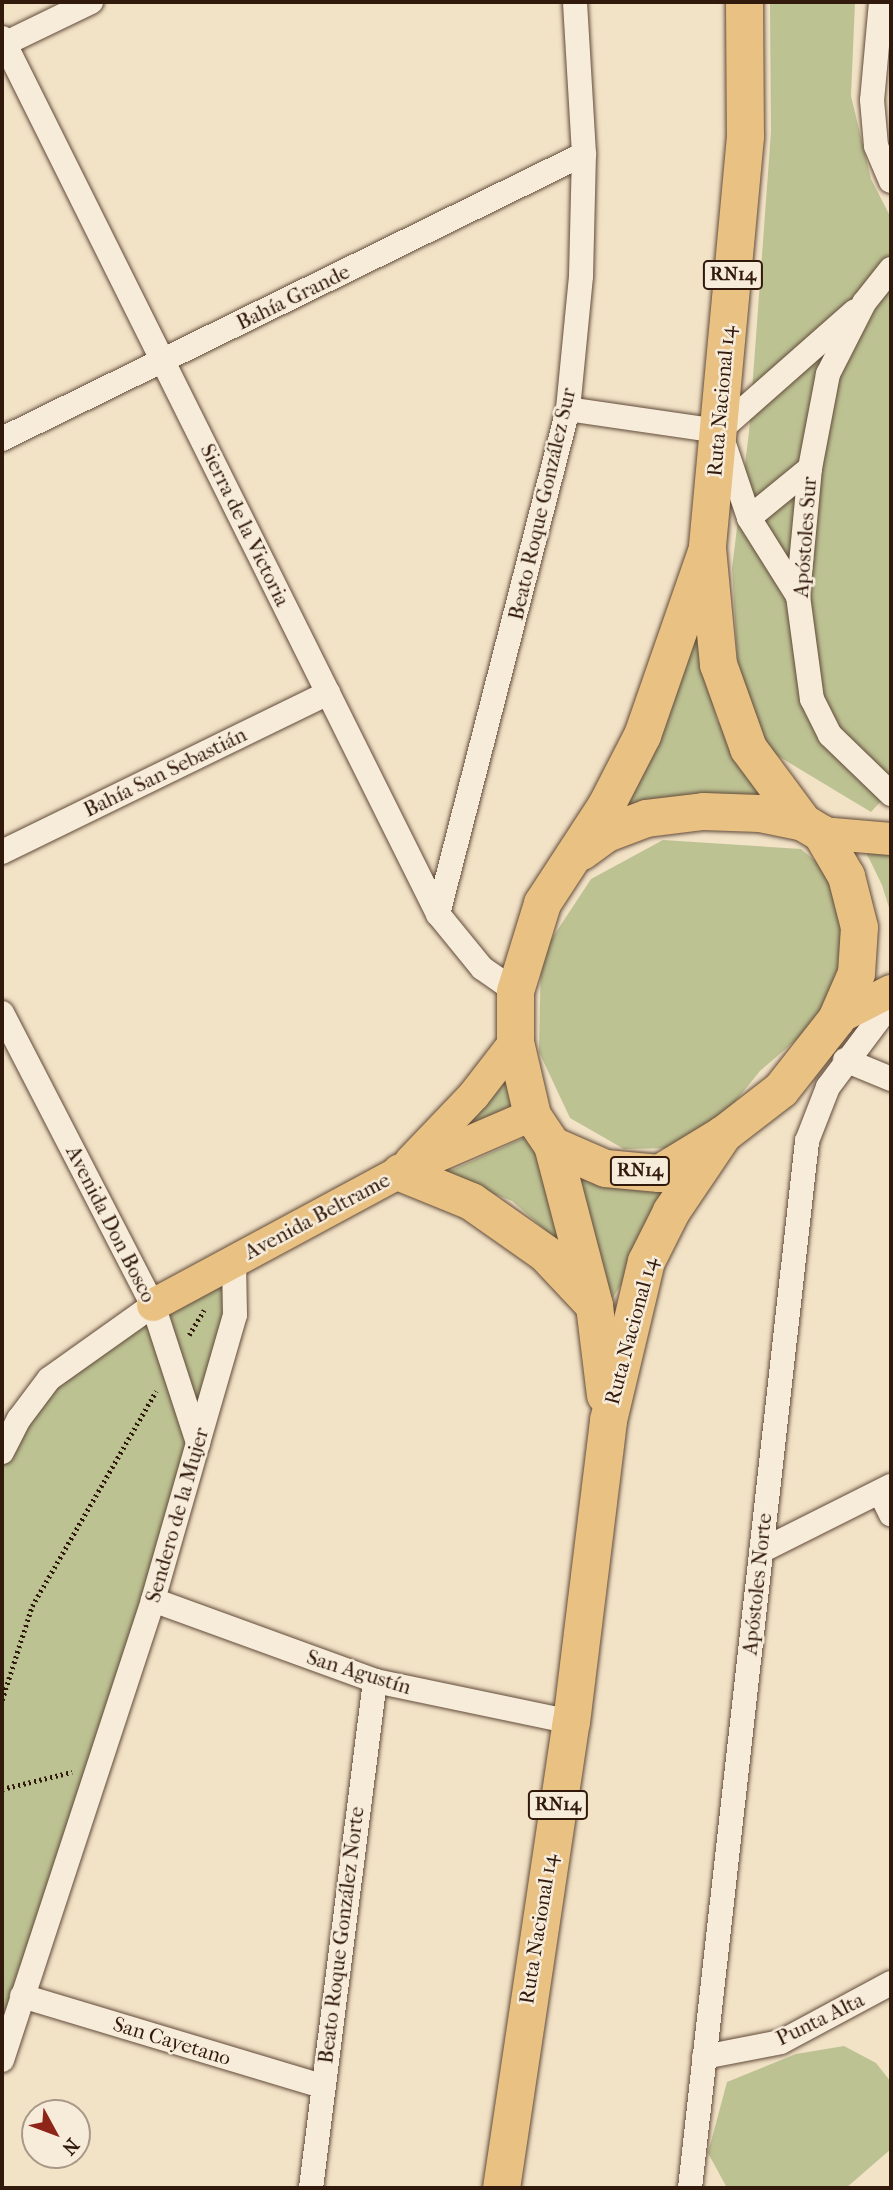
<!DOCTYPE html>
<meta charset="utf-8">
<style>
body{margin:0}
#map{position:relative;width:893px;height:2190px;overflow:hidden;background:#f2e2c6;font-family:"IM FELL French Canon",serif}
div>[style]{position:absolute}
.green>*{inset:0;background:#bdc293}
.path>*{height:4.5px;margin-top:-2.25px;transform-origin:0;background:repeating-linear-gradient(90deg,#31190c 0 2px,transparent 0 5.5px)}
.roads{filter:drop-shadow(0 0 2px #614b3a) drop-shadow(0 0 2px #614b3a)}
.minor>*{height:24px;margin:-12px;padding:0 12px;transform-origin:12px;border-radius:12px;background:#f7ecda}
.major>*{height:32px;margin:-16px;padding:0 16px;transform-origin:16px;border-radius:16px;background:#e9c183}
.highway>*{height:37px;margin:-18.5px;padding:0 18.5px;transform-origin:18.5px;border-radius:18.5px;background:#e9c183}
span{translate:-50% -50%;white-space:nowrap;text-align:center;line-height:1.15;-webkit-text-stroke:5px #f7ecda;paint-order:stroke}
.shield-label span{padding:2px 5px;background:#f7ecda;border:2px solid;border-radius:5px;-webkit-text-stroke-width:0}
.shield-label{font-size:19px;color:#31190c;font-weight:700}
.street-label{font-size:21px;color:#31190c}
.frame{position:absolute;inset:0;border:4px solid #31190c;pointer-events:none}
.north{position:absolute;left:21px;top:2099px;width:70px;height:70px;box-sizing:border-box;background:#f7ecda;border:2px solid #a89888;border-radius:50%;rotate:131deg;font-size:19px;font-weight:700;line-height:28px;text-align:center;color:#31190c}
.north::after{content:'';display:block;margin:auto;width:24px;height:32px;background:#8f2418;clip-path:polygon(50% 0,100% 100%,50% 72%,0 100%)}
</style>
<div id="map">
<div class="green">
<i style="clip-path:polygon(770px 2px,855px 2px,851px 96px,871px 179px,891px 218px,891px 790px,871px 812px,768px 750px,738px 672px,732px 568px,749px 432px,771px 132px)"></i>
<i style="clip-path:polygon(694px 631px,717px 720px,783px 806px,618px 816px)"></i>
<i style="clip-path:polygon(663px 840px,801px 849px,833px 876px,854px 933px,825px 1015px,760px 1071px,717px 1124px,678px 1148px,624px 1149px,570px 1118px,539px 1052px,541px 955px,591px 879px)"></i>
<i style="clip-path:polygon(864px 848px,891px 851px,891px 914px,882px 885px)"></i>
<i style="clip-path:polygon(508px 1069px,522px 1110px,443px 1144px)"></i>
<i style="clip-path:polygon(533px 1134px,566px 1248px,512px 1201px,443px 1174px)"></i>
<i style="clip-path:polygon(568px 1166px,685px 1185px,601px 1316px)"></i>
<i style="clip-path:polygon(234px 1261px,235px 1315px,2px 2060px,2px 1452px,49px 1379px)"></i>
<i style="clip-path:polygon(844px 2046px,876px 2063px,891px 2082px,891px 2149px,846px 2188px,727px 2188px,708px 2153px,727px 2082px,796px 2054px)"></i>
</div>
<div class="path">
<i style="left:189px;top:1335px;width:29px;rotate:-59deg"></i>
<i style="left:2px;top:1700px;width:99px;rotate:-72.3deg"></i>
<i style="left:32px;top:1606px;width:248px;rotate:-60deg"></i>
<i style="left:2px;top:1789px;width:72px;rotate:-13.7deg"></i>
</div>
<div class="roads">
<div class="minor">
<i style="left:881px;top:2px;width:98px;rotate:95.2deg"></i>
<i style="left:872px;top:100px;width:46px;rotate:85deg"></i>
<i style="left:876px;top:146px;width:38px;rotate:67deg"></i>
<i style="left:2px;top:38px;width:979px;rotate:63.54deg"></i>
<i style="left:438px;top:914px;width:70px;rotate:50.8deg"></i>
<i style="left:482px;top:968px;width:40px;rotate:34.9deg"></i>
<i style="left:2px;top:45px;width:99px;rotate:-25.8deg"></i>
<i style="left:891px;top:269px;width:43px;rotate:128.5deg"></i>
<i style="left:864px;top:303px;width:80px;rotate:116.9deg"></i>
<i style="left:828px;top:374px;width:96px;rotate:100.8deg"></i>
<i style="left:810px;top:468px;width:129px;rotate:95.4deg"></i>
<i style="left:798px;top:596px;width:104px;rotate:82.3deg"></i>
<i style="left:812px;top:699px;width:40px;rotate:63.4deg"></i>
<i style="left:830px;top:735px;width:85px;rotate:44deg"></i>
<i style="left:568px;top:409px;width:153px;rotate:8.3deg"></i>
<i style="left:719px;top:431px;width:181px;rotate:-41.4deg"></i>
<i style="left:2px;top:439px;width:648px;rotate:-26.09deg"></i>
<i style="left:723px;top:441px;width:81px;rotate:71.3deg"></i>
<i style="left:749px;top:518px;width:92px;rotate:57.9deg"></i>
<i style="left:749px;top:518px;width:79px;rotate:-39.3deg"></i>
<i style="left:2px;top:852px;width:363px;rotate:-26deg"></i>
<i style="left:438px;top:914px;width:521px;rotate:-75.56deg"></i>
<i style="left:568px;top:409px;width:134px;rotate:-84.4deg"></i>
<i style="left:581px;top:276px;width:122px;rotate:-88.6deg"></i>
<i style="left:584px;top:154px;width:152px;rotate:-93.4deg"></i>
<i style="left:2px;top:1013px;width:329px;rotate:62.7deg"></i>
<i style="left:153px;top:1305px;width:145px;rotate:71.9deg"></i>
<i style="left:845px;top:1060px;width:50px;rotate:22.4deg"></i>
<i style="left:2px;top:1452px;width:37px;rotate:-63deg"></i>
<i style="left:19px;top:1419px;width:50px;rotate:-53.1deg"></i>
<i style="left:49px;top:1379px;width:128px;rotate:-35.4deg"></i>
<i style="left:880px;top:1492px;width:25px;rotate:64deg"></i>
<i style="left:761px;top:1551px;width:145px;rotate:-26.6deg"></i>
<i style="left:153px;top:1600px;width:236px;rotate:20deg"></i>
<i style="left:375px;top:1681px;width:200px;rotate:11.8deg"></i>
<i style="left:22px;top:1996px;width:313px;rotate:16.7deg"></i>
<i style="left:704px;top:2057px;width:78px;rotate:-11deg"></i>
<i style="left:781px;top:2042px;width:125px;rotate:-28.2deg"></i>
<i style="left:2px;top:2060px;width:484px;rotate:-71.8deg"></i>
<i style="left:153px;top:1600px;width:163px;rotate:-74deg"></i>
<i style="left:198px;top:1443px;width:133px;rotate:-73.9deg"></i>
<i style="left:235px;top:1315px;width:54px;rotate:-91.1deg"></i>
<i style="left:311px;top:2188px;width:511px;rotate:-82.81deg"></i>
<i style="left:690px;top:2188px;width:1054px;rotate:-83.62deg"></i>
<i style="left:807px;top:1141px;width:58px;rotate:-68.7deg"></i>
<i style="left:828px;top:1087px;width:105px;rotate:-53.1deg"></i>
</div>
<div class="major">
<i style="left:821px;top:833px;width:70px;rotate:4.9deg"></i>
<i style="left:836px;top:1019px;width:62px;rotate:-27deg"></i>
<i style="left:411px;top:1161px;width:91px;rotate:-46.3deg"></i>
<i style="left:474px;top:1095px;width:67px;rotate:-52.3deg"></i>
<i style="left:153px;top:1305px;width:281px;rotate:-28.3deg"></i>
<i style="left:400px;top:1172px;width:144px;rotate:-23.4deg"></i>
</div>
<div class="highway">
<i style="left:744px;top:2px;width:134px;rotate:89.6deg"></i>
<i style="left:745px;top:136px;width:414px;rotate:95.3deg"></i>
<i style="left:707px;top:548px;width:117px;rotate:84.6deg"></i>
<i style="left:718px;top:664px;width:89px;rotate:70.3deg"></i>
<i style="left:748px;top:748px;width:92px;rotate:53.4deg"></i>
<i style="left:552px;top:1145px;width:58px;rotate:23.5deg"></i>
<i style="left:605px;top:1168px;width:54px;rotate:5.3deg"></i>
<i style="left:659px;top:1173px;width:75px;rotate:-31.4deg"></i>
<i style="left:723px;top:1134px;width:73px;rotate:-37.8deg"></i>
<i style="left:781px;top:1089px;width:89px;rotate:-51.8deg"></i>
<i style="left:836px;top:1019px;width:50px;rotate:-66.5deg"></i>
<i style="left:856px;top:973px;width:46px;rotate:-86.3deg"></i>
<i style="left:859px;top:927px;width:53px;rotate:-104.3deg"></i>
<i style="left:846px;top:876px;width:50px;rotate:-120.2deg"></i>
<i style="left:821px;top:833px;width:21px;rotate:-149deg"></i>
<i style="left:803px;top:822px;width:45px;rotate:-168.4deg"></i>
<i style="left:759px;top:813px;width:56px;rotate:-178deg"></i>
<i style="left:703px;top:811px;width:57px;rotate:173deg"></i>
<i style="left:646px;top:818px;width:43px;rotate:159.4deg"></i>
<i style="left:606px;top:833px;width:31px;rotate:144deg"></i>
<i style="left:400px;top:1172px;width:77px;rotate:22.2deg"></i>
<i style="left:471px;top:1201px;width:90px;rotate:35.1deg"></i>
<i style="left:545px;top:1253px;width:66px;rotate:46.8deg"></i>
<i style="left:605px;top:1395px;width:91px;rotate:-97deg"></i>
<i style="left:594px;top:1305px;width:165px;rotate:-104.7deg"></i>
<i style="left:552px;top:1145px;width:36px;rotate:-124deg"></i>
<i style="left:532px;top:1115px;width:75px;rotate:-103.1deg"></i>
<i style="left:515px;top:1042px;width:51px;rotate:-90deg"></i>
<i style="left:515px;top:991px;width:92px;rotate:-72.9deg"></i>
<i style="left:542px;top:903px;width:117px;rotate:-56.9deg"></i>
<i style="left:606px;top:805px;width:79px;rotate:-62.8deg"></i>
<i style="left:642px;top:735px;width:198px;rotate:-70.8deg"></i>
<i style="left:501px;top:2188px;width:471px;rotate:-81.5deg"></i>
<i style="left:571px;top:1722px;width:304px;rotate:-83deg"></i>
<i style="left:608px;top:1420px;width:163px;rotate:-76.6deg"></i>
<i style="left:646px;top:1261px;width:56px;rotate:-63.4deg"></i>
<i style="left:671px;top:1211px;width:93px;rotate:-56deg"></i>
</div>
</div>
<div class="shield-label">
<span style="left:733px;top:275px">RN14</span>
<span style="left:640px;top:1171px">RN14</span>
<span style="left:558px;top:1805px">RN14</span>
</div>
<div class="street-label">
<span style="left:293px;top:297px;rotate:-26deg">Bahía Grande</span>
<span style="left:721px;top:401px;rotate:-85deg">Ruta Nacional 14</span>
<span style="left:542px;top:504px;rotate:-77deg">Beato Roque González Sur</span>
<span style="left:245px;top:525px;rotate:64deg">Sierra de la Victoria</span>
<span style="left:805px;top:537px;rotate:-86deg">Apóstoles Sur</span>
<span style="left:165px;top:772px;rotate:-26deg">Bahía San Sebastián</span>
<span style="left:317px;top:1216px;rotate:-28deg">Avenida Beltrame</span>
<span style="left:111px;top:1224px;rotate:63deg">Avenida Don Bosco</span>
<span style="left:631px;top:1331px;rotate:-75deg">Ruta Nacional 14</span>
<span style="left:177px;top:1515px;rotate:-74deg">Sendero de la Mujer</span>
<span style="left:757px;top:1584px;rotate:-84deg">Apóstoles Norte</span>
<span style="left:359px;top:1672px;rotate:17deg">San Agustín</span>
<span style="left:538px;top:1929px;rotate:-81deg">Ruta Nacional 14</span>
<span style="left:341px;top:1935px;rotate:-83deg">Beato Roque González Norte</span>
<span style="left:820px;top:2019px;rotate:-26deg">Punta Alta</span>
<span style="left:172px;top:2041px;rotate:17deg">San Cayetano</span>
</div>
<div class="frame"></div>
<div class="north">N</div>
</div>
